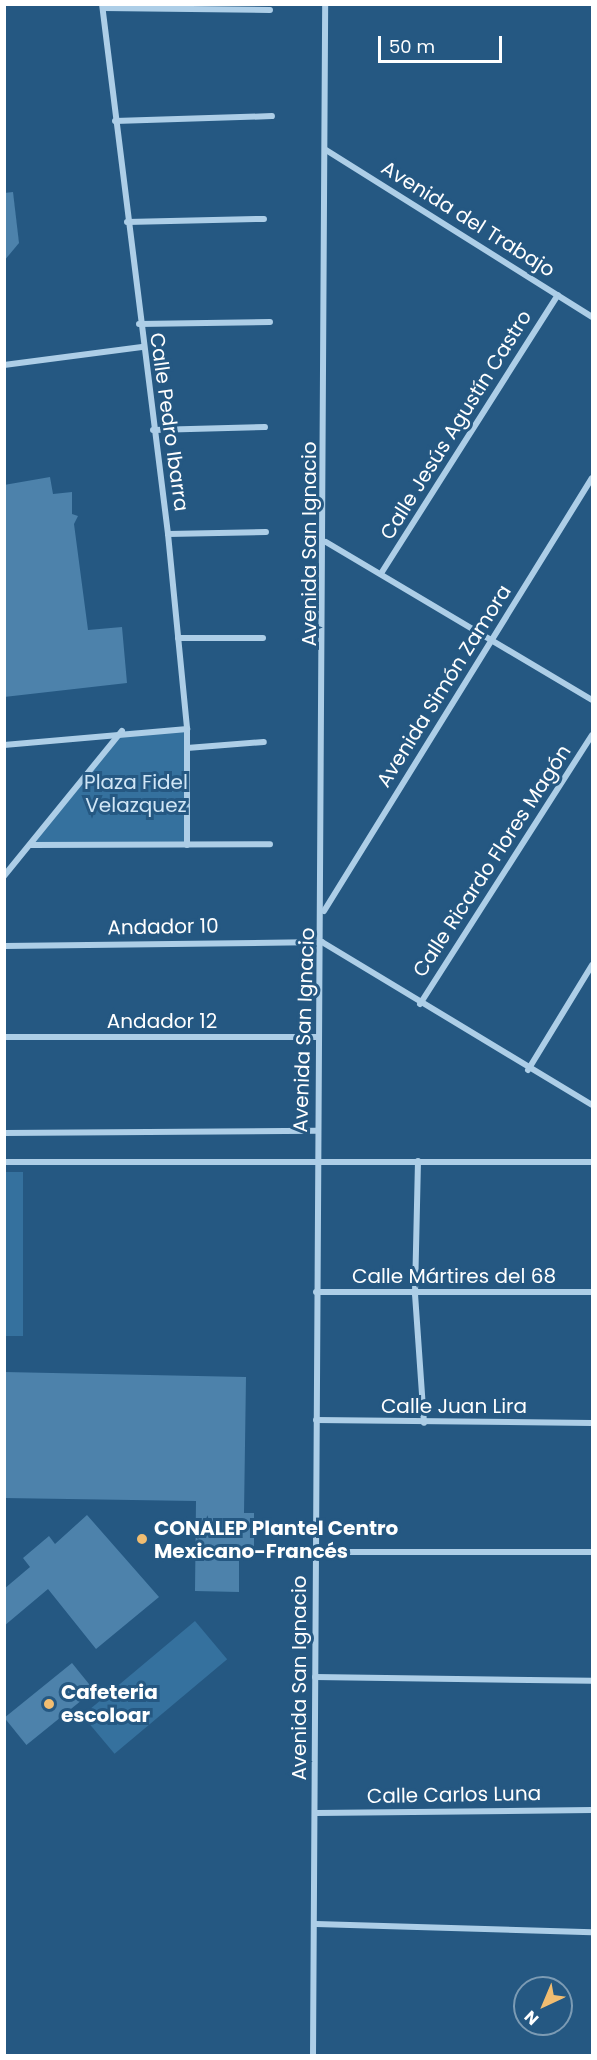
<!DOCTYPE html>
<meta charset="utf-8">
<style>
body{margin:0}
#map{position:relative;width:597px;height:2060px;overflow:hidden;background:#255882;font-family:Poppins,sans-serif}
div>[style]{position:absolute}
.green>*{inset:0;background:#35719e;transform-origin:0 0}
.building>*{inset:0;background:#4d82ab;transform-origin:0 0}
.street>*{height:6px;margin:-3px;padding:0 3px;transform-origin:3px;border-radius:3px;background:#adcee7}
.dots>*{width:16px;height:16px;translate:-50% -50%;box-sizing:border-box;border:3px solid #255882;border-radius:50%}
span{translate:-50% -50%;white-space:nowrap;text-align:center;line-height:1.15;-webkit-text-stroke:6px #255882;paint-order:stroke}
.street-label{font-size:20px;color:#fff}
.park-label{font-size:20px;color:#d0e6f6}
.poi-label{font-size:20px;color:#fff;font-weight:700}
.left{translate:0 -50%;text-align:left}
.frame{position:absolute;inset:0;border:6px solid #fff;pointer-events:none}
.north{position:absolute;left:513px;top:1976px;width:60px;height:60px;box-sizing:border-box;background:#255882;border:2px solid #7c9bb4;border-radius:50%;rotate:224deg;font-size:16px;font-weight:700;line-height:24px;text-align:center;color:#fff}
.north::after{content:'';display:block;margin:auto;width:21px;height:27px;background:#f1bd71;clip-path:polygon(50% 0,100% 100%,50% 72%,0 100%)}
.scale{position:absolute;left:378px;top:36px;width:124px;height:27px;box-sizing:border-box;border:3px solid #fff;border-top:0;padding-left:8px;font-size:18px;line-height:21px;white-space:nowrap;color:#fff;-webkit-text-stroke:4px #255882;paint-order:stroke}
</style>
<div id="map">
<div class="green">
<i style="clip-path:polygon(187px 729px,187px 845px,31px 845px,122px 731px)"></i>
<i style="left:4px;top:1172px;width:19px;height:164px"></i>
<i style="left:195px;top:1621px;width:50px;height:147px;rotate:50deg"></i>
</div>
<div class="building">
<i style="clip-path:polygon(13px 192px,19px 243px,4px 261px,4px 193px)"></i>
<i style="clip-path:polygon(50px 477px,53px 494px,72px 492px,72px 514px,78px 516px,74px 524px,88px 630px,122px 627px,127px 683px,4px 697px,4px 485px)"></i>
<i style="clip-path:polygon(4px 1372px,246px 1377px,244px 1513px,254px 1513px,254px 1559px,239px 1559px,239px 1592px,195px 1591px,196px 1501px,4px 1498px)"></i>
<i style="clip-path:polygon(87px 1515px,159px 1597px,96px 1649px,48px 1589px,4px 1626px,4px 1589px,30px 1567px,23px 1558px,49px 1536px,55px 1544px)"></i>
<i style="left:72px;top:1663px;width:35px;height:87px;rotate:51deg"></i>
</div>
<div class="street">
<i style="left:102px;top:4px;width:534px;rotate:82.9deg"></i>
<i style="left:168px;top:534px;width:196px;rotate:84.4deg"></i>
<i style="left:187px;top:729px;width:116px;rotate:90deg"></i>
<i style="left:103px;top:8px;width:167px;rotate:0.7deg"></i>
<i style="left:115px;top:121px;width:157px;rotate:-1.8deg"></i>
<i style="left:326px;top:150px;width:314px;rotate:32.1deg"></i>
<i style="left:127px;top:222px;width:137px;rotate:-1.3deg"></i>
<i style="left:139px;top:324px;width:131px;rotate:-0.9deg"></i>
<i style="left:4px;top:365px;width:139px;rotate:-7.4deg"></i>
<i style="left:153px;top:430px;width:112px;rotate:-1.5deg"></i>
<i style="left:168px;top:534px;width:98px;rotate:-1.2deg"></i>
<i style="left:326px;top:542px;width:309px;rotate:30.7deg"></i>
<i style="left:382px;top:572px;width:328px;rotate:-57.6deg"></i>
<i style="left:178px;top:638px;width:85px"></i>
<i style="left:4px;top:745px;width:184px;rotate:-5deg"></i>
<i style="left:187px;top:748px;width:77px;rotate:-4.5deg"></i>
<i style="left:31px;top:845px;width:239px;rotate:-0.2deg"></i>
<i style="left:4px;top:876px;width:187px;rotate:-50.9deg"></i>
<i style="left:324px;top:911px;width:509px;rotate:-58.25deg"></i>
<i style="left:322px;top:942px;width:315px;rotate:31.1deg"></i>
<i style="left:4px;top:946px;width:318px;rotate:-0.7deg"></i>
<i style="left:420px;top:1004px;width:319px;rotate:-57.4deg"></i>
<i style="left:4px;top:1037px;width:315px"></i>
<i style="left:528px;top:1070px;width:123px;rotate:-58.6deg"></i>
<i style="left:4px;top:1133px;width:312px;rotate:-0.4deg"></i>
<i style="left:418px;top:1161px;width:133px;rotate:91.3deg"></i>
<i style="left:415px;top:1294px;width:129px;rotate:86deg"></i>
<i style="left:4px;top:1162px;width:588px"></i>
<i style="left:316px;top:1292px;width:276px"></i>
<i style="left:316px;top:1420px;width:276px;rotate:0.6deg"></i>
<i style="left:314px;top:1552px;width:278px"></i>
<i style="left:315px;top:1677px;width:277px;rotate:0.8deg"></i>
<i style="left:316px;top:1813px;width:276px;rotate:-0.6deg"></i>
<i style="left:316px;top:1924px;width:276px;rotate:1.7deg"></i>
<i style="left:313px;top:2056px;width:2052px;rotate:-89.66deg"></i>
</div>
<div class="dots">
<i style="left:142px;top:1539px;background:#f1bd71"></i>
<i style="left:49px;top:1704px;background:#f1bd71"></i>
</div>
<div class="street-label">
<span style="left:468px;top:219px;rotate:32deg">Avenida del Trabajo</span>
<span style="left:169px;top:422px;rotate:82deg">Calle Pedro Ibarra</span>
<span style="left:456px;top:425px;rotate:-58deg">Calle Jesús Agustín Castro</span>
<span style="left:309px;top:544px;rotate:-90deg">Avenida San Ignacio</span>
<span style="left:444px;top:686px;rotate:-58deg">Avenida Simón Zamora</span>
<span style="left:492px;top:861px;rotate:-57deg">Calle Ricardo Flores Magón</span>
<span style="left:163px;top:927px;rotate:-1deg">Andador 10</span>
<span style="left:162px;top:1021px">Andador 12</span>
<span style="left:304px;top:1030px;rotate:-88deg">Avenida San Ignacio</span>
<span style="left:454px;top:1276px">Calle Mártires del 68</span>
<span style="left:454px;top:1406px">Calle Juan Lira</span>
<span style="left:299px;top:1678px;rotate:-90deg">Avenida San Ignacio</span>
<span style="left:454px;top:1795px;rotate:-1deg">Calle Carlos Luna</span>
</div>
<div class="park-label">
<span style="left:136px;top:794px">Plaza Fidel<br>Velazquez</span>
</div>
<div class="poi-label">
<span class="left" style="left:154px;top:1540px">CONALEP Plantel Centro<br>Mexicano-Francés</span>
<span class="left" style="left:61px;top:1704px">Cafeteria<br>escoloar</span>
</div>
<div class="frame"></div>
<div class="north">N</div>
<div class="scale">50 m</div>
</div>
